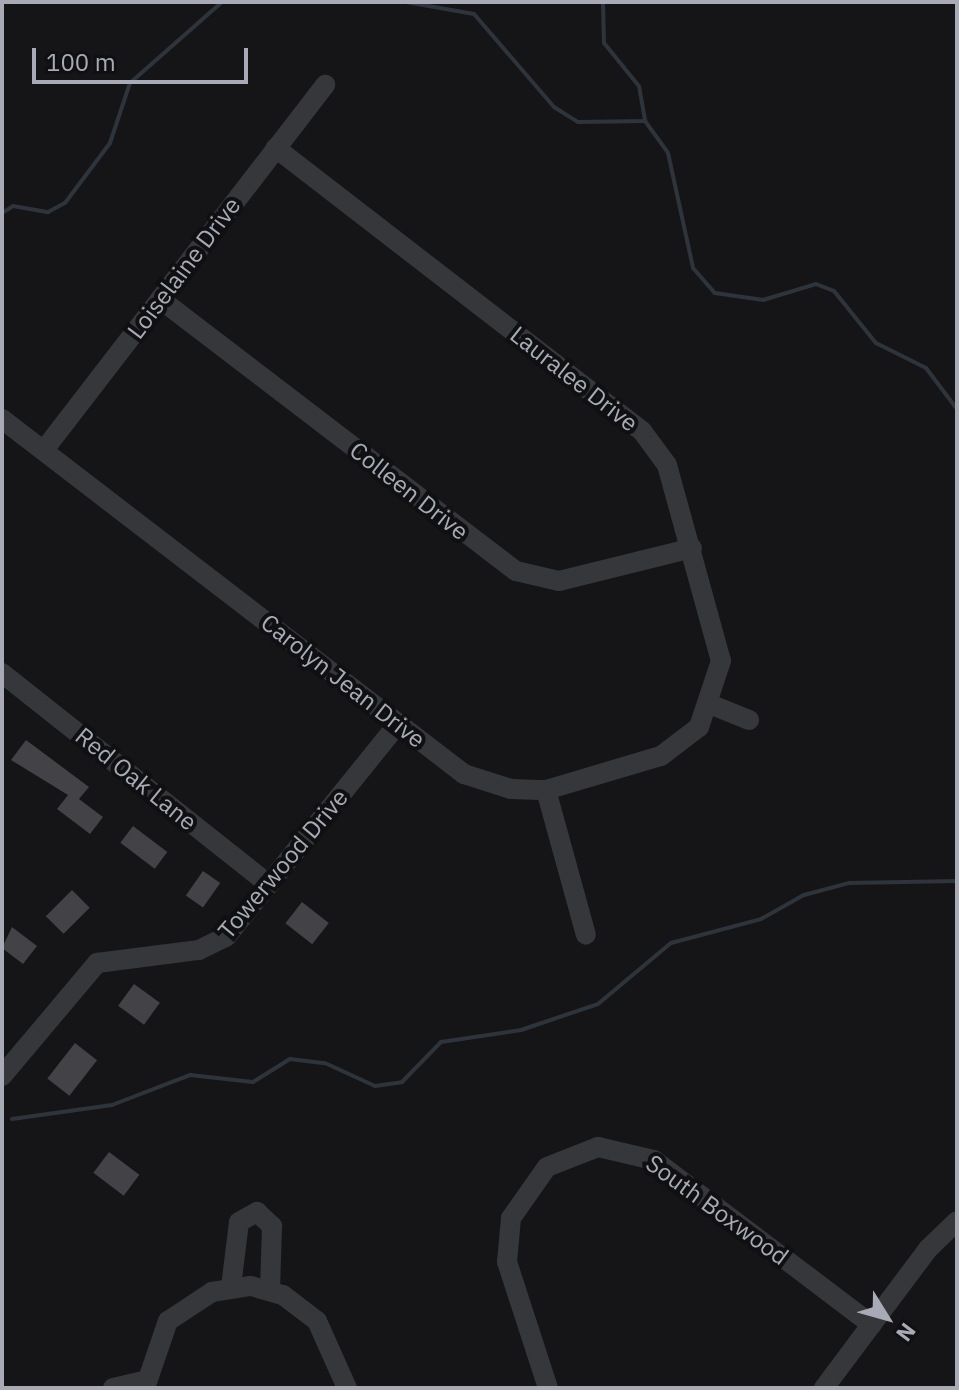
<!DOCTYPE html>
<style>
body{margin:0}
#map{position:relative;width:959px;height:1390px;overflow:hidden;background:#151517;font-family:"IBM Plex Sans",sans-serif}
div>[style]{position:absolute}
.stream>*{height:4px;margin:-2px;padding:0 2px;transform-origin:2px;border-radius:2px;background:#2e343c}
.building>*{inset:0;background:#424247;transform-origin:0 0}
.minor>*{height:20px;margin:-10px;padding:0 10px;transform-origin:10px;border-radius:10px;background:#36373b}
span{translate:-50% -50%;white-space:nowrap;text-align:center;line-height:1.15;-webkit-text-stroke:8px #101012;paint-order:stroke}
.street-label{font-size:24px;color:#a8abb6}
.frame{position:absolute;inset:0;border:4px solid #a8abb6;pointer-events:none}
.north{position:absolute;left:847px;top:1278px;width:80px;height:80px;-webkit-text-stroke:6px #101012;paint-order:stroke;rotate:127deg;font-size:22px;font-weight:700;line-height:32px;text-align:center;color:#a8abb6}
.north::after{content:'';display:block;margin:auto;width:28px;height:36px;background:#a8abb6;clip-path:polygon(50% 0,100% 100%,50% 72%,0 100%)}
.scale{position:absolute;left:32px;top:48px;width:216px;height:36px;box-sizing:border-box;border:4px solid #a8abb6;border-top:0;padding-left:10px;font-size:24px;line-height:28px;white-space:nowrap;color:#a8abb6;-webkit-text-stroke:6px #101012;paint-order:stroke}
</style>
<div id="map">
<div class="stream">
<i style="left:406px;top:2px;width:69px;rotate:10deg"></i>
<i style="left:474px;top:14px;width:123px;rotate:49.3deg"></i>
<i style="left:554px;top:107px;width:28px;rotate:32deg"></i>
<i style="left:578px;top:122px;width:67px;rotate:-0.9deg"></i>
<i style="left:603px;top:2px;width:41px;rotate:88.6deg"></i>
<i style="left:604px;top:43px;width:55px;rotate:50.9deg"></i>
<i style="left:639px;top:86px;width:36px;rotate:80deg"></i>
<i style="left:645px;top:121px;width:39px;rotate:54deg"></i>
<i style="left:668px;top:153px;width:118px;rotate:77.7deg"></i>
<i style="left:693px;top:268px;width:33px;rotate:49deg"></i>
<i style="left:715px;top:293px;width:49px;rotate:8.3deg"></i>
<i style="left:763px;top:300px;width:55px;rotate:-16.8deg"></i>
<i style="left:816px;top:284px;width:19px;rotate:21deg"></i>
<i style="left:834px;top:291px;width:67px;rotate:51.1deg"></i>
<i style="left:876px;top:343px;width:56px;rotate:26.6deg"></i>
<i style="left:926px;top:368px;width:51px;rotate:52.9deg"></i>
<i style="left:2px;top:213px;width:13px;rotate:-32deg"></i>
<i style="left:13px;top:206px;width:36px;rotate:10deg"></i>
<i style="left:48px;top:212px;width:19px;rotate:-28deg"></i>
<i style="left:65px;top:203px;width:75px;rotate:-53.1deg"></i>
<i style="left:110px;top:143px;width:63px;rotate:-71.6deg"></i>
<i style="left:130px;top:83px;width:123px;rotate:-41.4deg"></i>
<i style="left:12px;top:1119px;width:101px;rotate:-8deg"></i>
<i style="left:112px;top:1105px;width:84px;rotate:-21deg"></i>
<i style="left:190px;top:1075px;width:63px;rotate:6.3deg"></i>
<i style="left:253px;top:1082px;width:44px;rotate:-31.9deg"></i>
<i style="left:290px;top:1059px;width:35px;rotate:7deg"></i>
<i style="left:325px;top:1063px;width:55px;rotate:24.7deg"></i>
<i style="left:375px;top:1086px;width:27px;rotate:-8deg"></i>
<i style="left:402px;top:1082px;width:56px;rotate:-45.7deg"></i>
<i style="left:441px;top:1042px;width:81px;rotate:-8.5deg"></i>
<i style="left:521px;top:1030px;width:81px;rotate:-18.7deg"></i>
<i style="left:598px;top:1004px;width:95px;rotate:-39.9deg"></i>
<i style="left:671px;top:943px;width:93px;rotate:-14.9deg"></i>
<i style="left:761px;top:919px;width:49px;rotate:-29.2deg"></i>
<i style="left:804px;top:895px;width:47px;rotate:-14.9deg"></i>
<i style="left:849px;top:883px;width:108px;rotate:-1.1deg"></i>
</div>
<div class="building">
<i style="clip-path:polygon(26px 740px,89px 787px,79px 799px,103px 817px,90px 834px,57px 809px,68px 795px,11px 760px)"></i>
<i style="left:133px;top:826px;width:43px;height:21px;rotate:37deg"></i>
<i style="left:203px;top:871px;width:21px;height:30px;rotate:35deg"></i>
<i style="left:72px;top:890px;width:25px;height:37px;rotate:45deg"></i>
<i style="left:302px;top:902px;width:34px;height:27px;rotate:38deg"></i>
<i style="clip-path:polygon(12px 927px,37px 946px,23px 964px,2px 948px)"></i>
<i style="left:134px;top:984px;width:32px;height:27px;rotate:36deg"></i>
<i style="left:75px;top:1043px;width:28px;height:45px;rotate:38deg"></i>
<i style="left:109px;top:1152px;width:38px;height:26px;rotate:37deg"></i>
</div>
<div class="minor">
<i style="left:160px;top:299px;width:448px;rotate:37.4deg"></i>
<i style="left:516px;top:571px;width:44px;rotate:13.1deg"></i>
<i style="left:559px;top:581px;width:137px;rotate:-13.9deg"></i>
<i style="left:2px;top:419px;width:583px;rotate:37.54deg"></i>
<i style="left:464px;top:774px;width:49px;rotate:17.7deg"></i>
<i style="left:511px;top:789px;width:35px;rotate:2deg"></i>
<i style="left:546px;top:790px;width:120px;rotate:-16.5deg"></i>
<i style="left:661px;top:756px;width:48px;rotate:-37.3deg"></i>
<i style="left:699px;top:727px;width:70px;rotate:-71.6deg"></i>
<i style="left:721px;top:661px;width:203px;rotate:-105.4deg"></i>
<i style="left:667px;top:465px;width:42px;rotate:-126.3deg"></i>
<i style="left:642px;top:431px;width:463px;rotate:-142.3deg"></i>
<i style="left:44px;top:450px;width:461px;rotate:-52.4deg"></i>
<i style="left:2px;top:673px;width:341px;rotate:38.4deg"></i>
<i style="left:712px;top:705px;width:40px;rotate:22deg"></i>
<i style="left:546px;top:790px;width:150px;rotate:74.6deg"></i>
<i style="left:2px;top:1076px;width:148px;rotate:-49.9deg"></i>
<i style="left:97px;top:963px;width:103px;rotate:-7.3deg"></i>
<i style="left:199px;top:950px;width:30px;rotate:-26deg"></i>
<i style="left:226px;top:937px;width:274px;rotate:-51.1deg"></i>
<i style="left:231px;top:1287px;width:65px;rotate:-83deg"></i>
<i style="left:239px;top:1222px;width:21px;rotate:-29deg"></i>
<i style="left:257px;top:1212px;width:21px;rotate:43deg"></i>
<i style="left:272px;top:1226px;width:64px;rotate:91.8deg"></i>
<i style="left:113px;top:1388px;width:32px;rotate:-13deg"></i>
<i style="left:145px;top:1388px;width:71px;rotate:-71.1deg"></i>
<i style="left:168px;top:1321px;width:53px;rotate:-33.4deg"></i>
<i style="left:212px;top:1292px;width:39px;rotate:-9deg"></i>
<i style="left:251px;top:1286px;width:33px;rotate:16deg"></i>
<i style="left:283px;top:1295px;width:43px;rotate:37.4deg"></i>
<i style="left:317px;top:1321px;width:73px;rotate:65.9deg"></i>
<i style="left:548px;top:1388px;width:133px;rotate:-108deg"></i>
<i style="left:507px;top:1262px;width:44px;rotate:-84.8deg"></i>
<i style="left:511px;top:1218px;width:62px;rotate:-54.8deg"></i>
<i style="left:547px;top:1167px;width:55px;rotate:-21.4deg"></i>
<i style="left:598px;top:1147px;width:57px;rotate:13.1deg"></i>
<i style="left:654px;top:1160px;width:273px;rotate:37.1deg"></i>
<i style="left:824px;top:1388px;width:174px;rotate:-53.2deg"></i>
<i style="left:928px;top:1249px;width:40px;rotate:-44deg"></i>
</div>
<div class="street-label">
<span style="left:184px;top:268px;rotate:-53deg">Loiselaine Drive</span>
<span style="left:574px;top:379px;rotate:38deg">Lauralee Drive</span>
<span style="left:409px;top:491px;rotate:38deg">Colleen Drive</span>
<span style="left:343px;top:681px;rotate:38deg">Carolyn Jean Drive</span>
<span style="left:136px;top:779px;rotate:39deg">Red Oak Lane</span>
<span style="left:283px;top:864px;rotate:-50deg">Towerwood Drive</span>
<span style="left:717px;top:1210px;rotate:36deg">South Boxwood</span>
</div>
<div class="frame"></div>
<div class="north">N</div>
<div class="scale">100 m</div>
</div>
